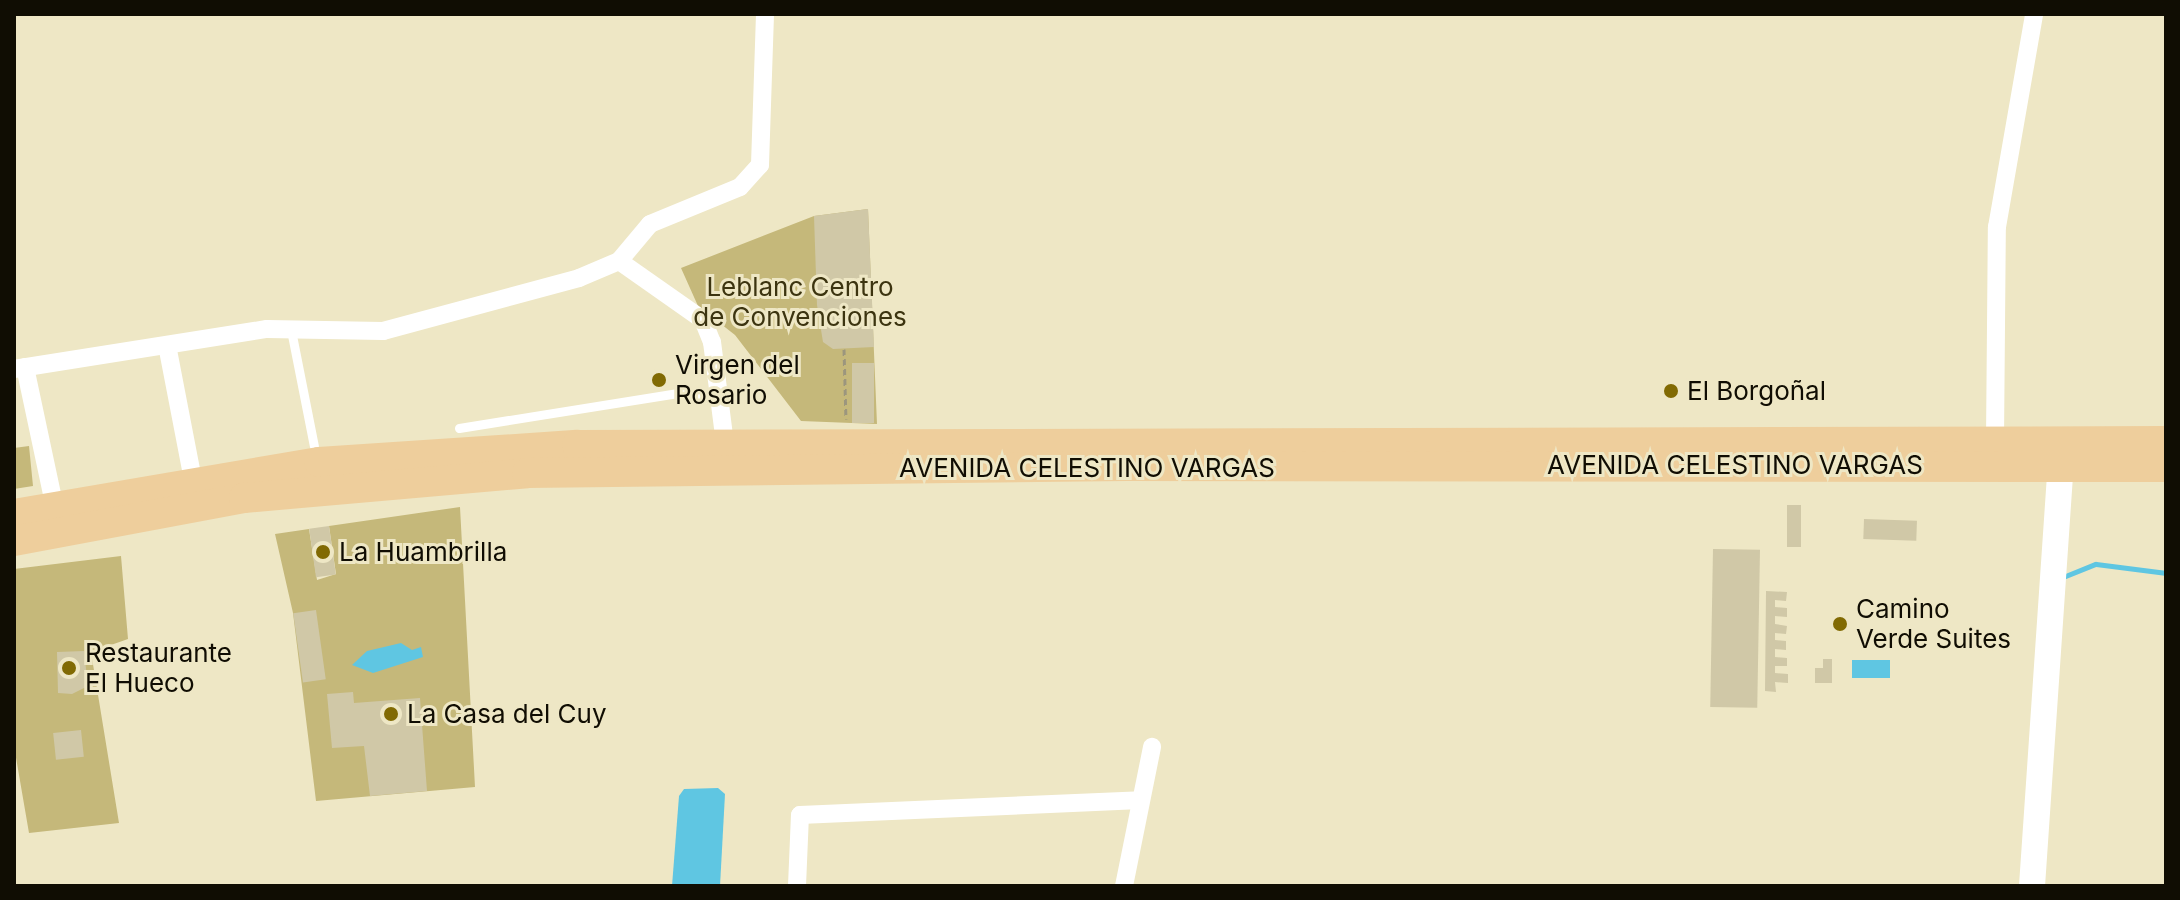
<!DOCTYPE html>
<meta charset="utf-8">
<style>
body{margin:0}
#map{position:relative;width:2180px;height:900px;overflow:hidden;background:#eee7c5;font-family:Inter,sans-serif}
div>[style]{position:absolute}
.green>*{inset:0;background:#c5b87a}
.water>*{inset:0;background:#5fc6e2;transform-origin:0 0}
.stream>*{height:5px;margin:-2.5px;padding:0 2.5px;transform-origin:2.5px;border-radius:2.5px;background:#5fc6e2}
.building>*{inset:0;background:#d0c8a7;transform-origin:0 0}
.path>*{height:3px;margin-top:-1.5px;transform-origin:0;background:repeating-linear-gradient(90deg,#9c967d 0 6px,transparent 0 10px)}
.service>*{height:9px;margin:-4.5px;padding:0 4.5px;transform-origin:4.5px;border-radius:4.5px;background:#fff}
.minor>*{height:18px;margin:-9px;padding:0 9px;transform-origin:9px;border-radius:9px;background:#fff}
.secondary>*{height:26px;margin:-13px;padding:0 13px;transform-origin:13px;border-radius:13px;background:#fff}
.trunk>*{height:30px;margin:-15px;padding:0 15px;transform-origin:15px;border-radius:15px;background:#eece9c}
.dots>*{width:22px;height:22px;translate:-50% -50%;box-sizing:border-box;border:4px solid #eee7c5;border-radius:50%}
span{translate:-50% -50%;white-space:nowrap;text-align:center;line-height:1.15;-webkit-text-stroke:6px #eee7c5;paint-order:stroke}
.park-label{font-size:26px;color:#3c3410}
.poi-label{font-size:26px;color:#100d03}
.left{translate:0 -50%;text-align:left}
.street-label{font-size:26px;color:#100d03}
.frame{position:absolute;inset:0;border:16px solid #100d03;pointer-events:none}
</style>
<div id="map">
<div class="green">
<i style="clip-path:polygon(868px 209px,877px 424px,801px 421px,735px 335px,698px 306px,681px 268px,814px 216px)"></i>
<i style="clip-path:polygon(29px 446px,33px 486px,14px 489px,14px 448px)"></i>
<i style="clip-path:polygon(460px 507px,475px 787px,316px 801px,293px 613px,275px 534px,309px 529px,317px 580px,336px 574px,329px 526px)"></i>
<i style="clip-path:polygon(121px 556px,128px 639px,91px 652px,119px 823px,29px 833px,14px 746px,14px 569px)"></i>
</div>
<div class="water">
<i style="clip-path:polygon(401px 643px,412px 650px,421px 647px,423px 657px,373px 673px,352px 665px,367px 651px)"></i>
<i style="left:1890px;top:660px;width:18px;height:38px;rotate:90deg"></i>
<i style="clip-path:polygon(718px 788px,725px 794px,720px 886px,672px 886px,679px 796px,684px 789px)"></i>
</div>
<div class="stream">
<i style="left:2063px;top:577px;width:35px;rotate:-22deg"></i>
<i style="left:2096px;top:564px;width:71px;rotate:7.3deg"></i>
</div>
<div class="building">
<i style="clip-path:polygon(868px 209px,874px 347px,833px 349px,823px 342px,817px 305px,814px 216px)"></i>
<i style="left:852px;top:363px;width:22px;height:60px"></i>
<i style="left:1787px;top:505px;width:14px;height:42px"></i>
<i style="left:1864px;top:519px;width:53px;height:20px;rotate:2deg"></i>
<i style="left:329px;top:526px;width:49px;height:20px;rotate:82deg"></i>
<i style="left:1713px;top:549px;width:47px;height:158px;rotate:1deg"></i>
<i style="clip-path:polygon(1766px 591px,1787px 592px,1786px 601px,1775px 600px,1775px 607px,1787px 608px,1787px 617px,1775px 616px,1775px 624px,1787px 626px,1786px 634px,1775px 633px,1775px 640px,1786px 641px,1786px 650px,1775px 649px,1775px 657px,1787px 658px,1787px 666px,1775px 666px,1775px 673px,1788px 674px,1788px 683px,1775px 682px,1776px 692px,1765px 691px)"></i>
<i style="left:316px;top:610px;width:70px;height:23px;rotate:82deg"></i>
<i style="clip-path:polygon(84px 651px,88px 686px,72px 694px,58px 693px,57px 652px)"></i>
<i style="clip-path:polygon(1823px 659px,1832px 659px,1832px 683px,1815px 683px,1815px 668px,1823px 668px)"></i>
<i style="clip-path:polygon(353px 692px,354px 703px,420px 698px,427px 791px,370px 796px,364px 746px,332px 748px,327px 694px)"></i>
<i style="left:81px;top:730px;width:27px;height:28px;rotate:84deg"></i>
</div>
<div class="path">
<i style="left:844px;top:349px;width:70px;rotate:88.4deg"></i>
</div>
<div class="service">
<i style="left:291px;top:330px;width:118px;rotate:78.8deg"></i>
<i style="left:459px;top:428px;width:228px;rotate:-9.1deg"></i>
<i style="left:684px;top:392px;width:35px;rotate:16deg"></i>
</div>
<div class="minor">
<i style="left:619px;top:261px;width:48px;rotate:-50deg"></i>
<i style="left:650px;top:224px;width:97px;rotate:-22.3deg"></i>
<i style="left:740px;top:187px;width:30px;rotate:-48deg"></i>
<i style="left:760px;top:165px;width:151px;rotate:-88.1deg"></i>
<i style="left:619px;top:261px;width:103px;rotate:35.1deg"></i>
<i style="left:703px;top:320px;width:24px;rotate:68deg"></i>
<i style="left:712px;top:342px;width:102px;rotate:82.7deg"></i>
<i style="left:167px;top:345px;width:149px;rotate:79.1deg"></i>
<i style="left:25px;top:367px;width:149px;rotate:78deg"></i>
<i style="left:14px;top:369px;width:256px;rotate:-9deg"></i>
<i style="left:267px;top:329px;width:116px;rotate:1deg"></i>
<i style="left:383px;top:331px;width:203px;rotate:-15.1deg"></i>
<i style="left:579px;top:278px;width:43px;rotate:-23deg"></i>
<i style="left:1995px;top:440px;width:213px;rotate:-89.5deg"></i>
<i style="left:1997px;top:227px;width:216px;rotate:-80.1deg"></i>
<i style="left:797px;top:886px;width:71px;rotate:-87.6deg"></i>
<i style="left:800px;top:815px;width:341px;rotate:-2.5deg"></i>
<i style="left:1124px;top:886px;width:142px;rotate:-78.6deg"></i>
</div>
<div class="secondary">
<i style="left:2032px;top:886px;width:440px;rotate:-86.1deg"></i>
</div>
<div class="trunk">
<i style="left:14px;top:514px;width:309px;rotate:-9.7deg"></i>
<i style="left:319px;top:462px;width:259px;rotate:-3.8deg"></i>
<i style="left:577px;top:445px;width:1589px;rotate:-0.14deg"></i>
<i style="left:14px;top:541px;width:234px;rotate:-10.6deg"></i>
<i style="left:244px;top:498px;width:284px;rotate:-5deg"></i>
<i style="left:527px;top:473px;width:600px;rotate:-0.67deg"></i>
<i style="left:1127px;top:466px;width:1039px;rotate:0.06deg"></i>
</div>
<div class="dots">
<i style="left:659px;top:380px;background:#816a03"></i>
<i style="left:1671px;top:391px;background:#816a03"></i>
<i style="left:323px;top:552px;background:#816a03"></i>
<i style="left:1840px;top:624px;background:#816a03"></i>
<i style="left:69px;top:668px;background:#816a03"></i>
<i style="left:391px;top:714px;background:#816a03"></i>
</div>
<div class="park-label">
<span style="left:800px;top:302px">Leblanc Centro<br>de Convenciones</span>
</div>
<div class="poi-label">
<span class="left" style="left:675px;top:380px">Virgen del<br>Rosario</span>
<span class="left" style="left:1687px;top:391px">El Borgoñal</span>
<span class="left" style="left:339px;top:552px">La Huambrilla</span>
<span class="left" style="left:1856px;top:624px">Camino<br>Verde Suites</span>
<span class="left" style="left:85px;top:668px">Restaurante<br>El Hueco</span>
<span class="left" style="left:407px;top:714px">La Casa del Cuy</span>
</div>
<div class="street-label">
<span style="left:1735px;top:465px">AVENIDA CELESTINO VARGAS</span>
<span style="left:1087px;top:468px">AVENIDA CELESTINO VARGAS</span>
</div>
<div class="frame"></div>
</div>
